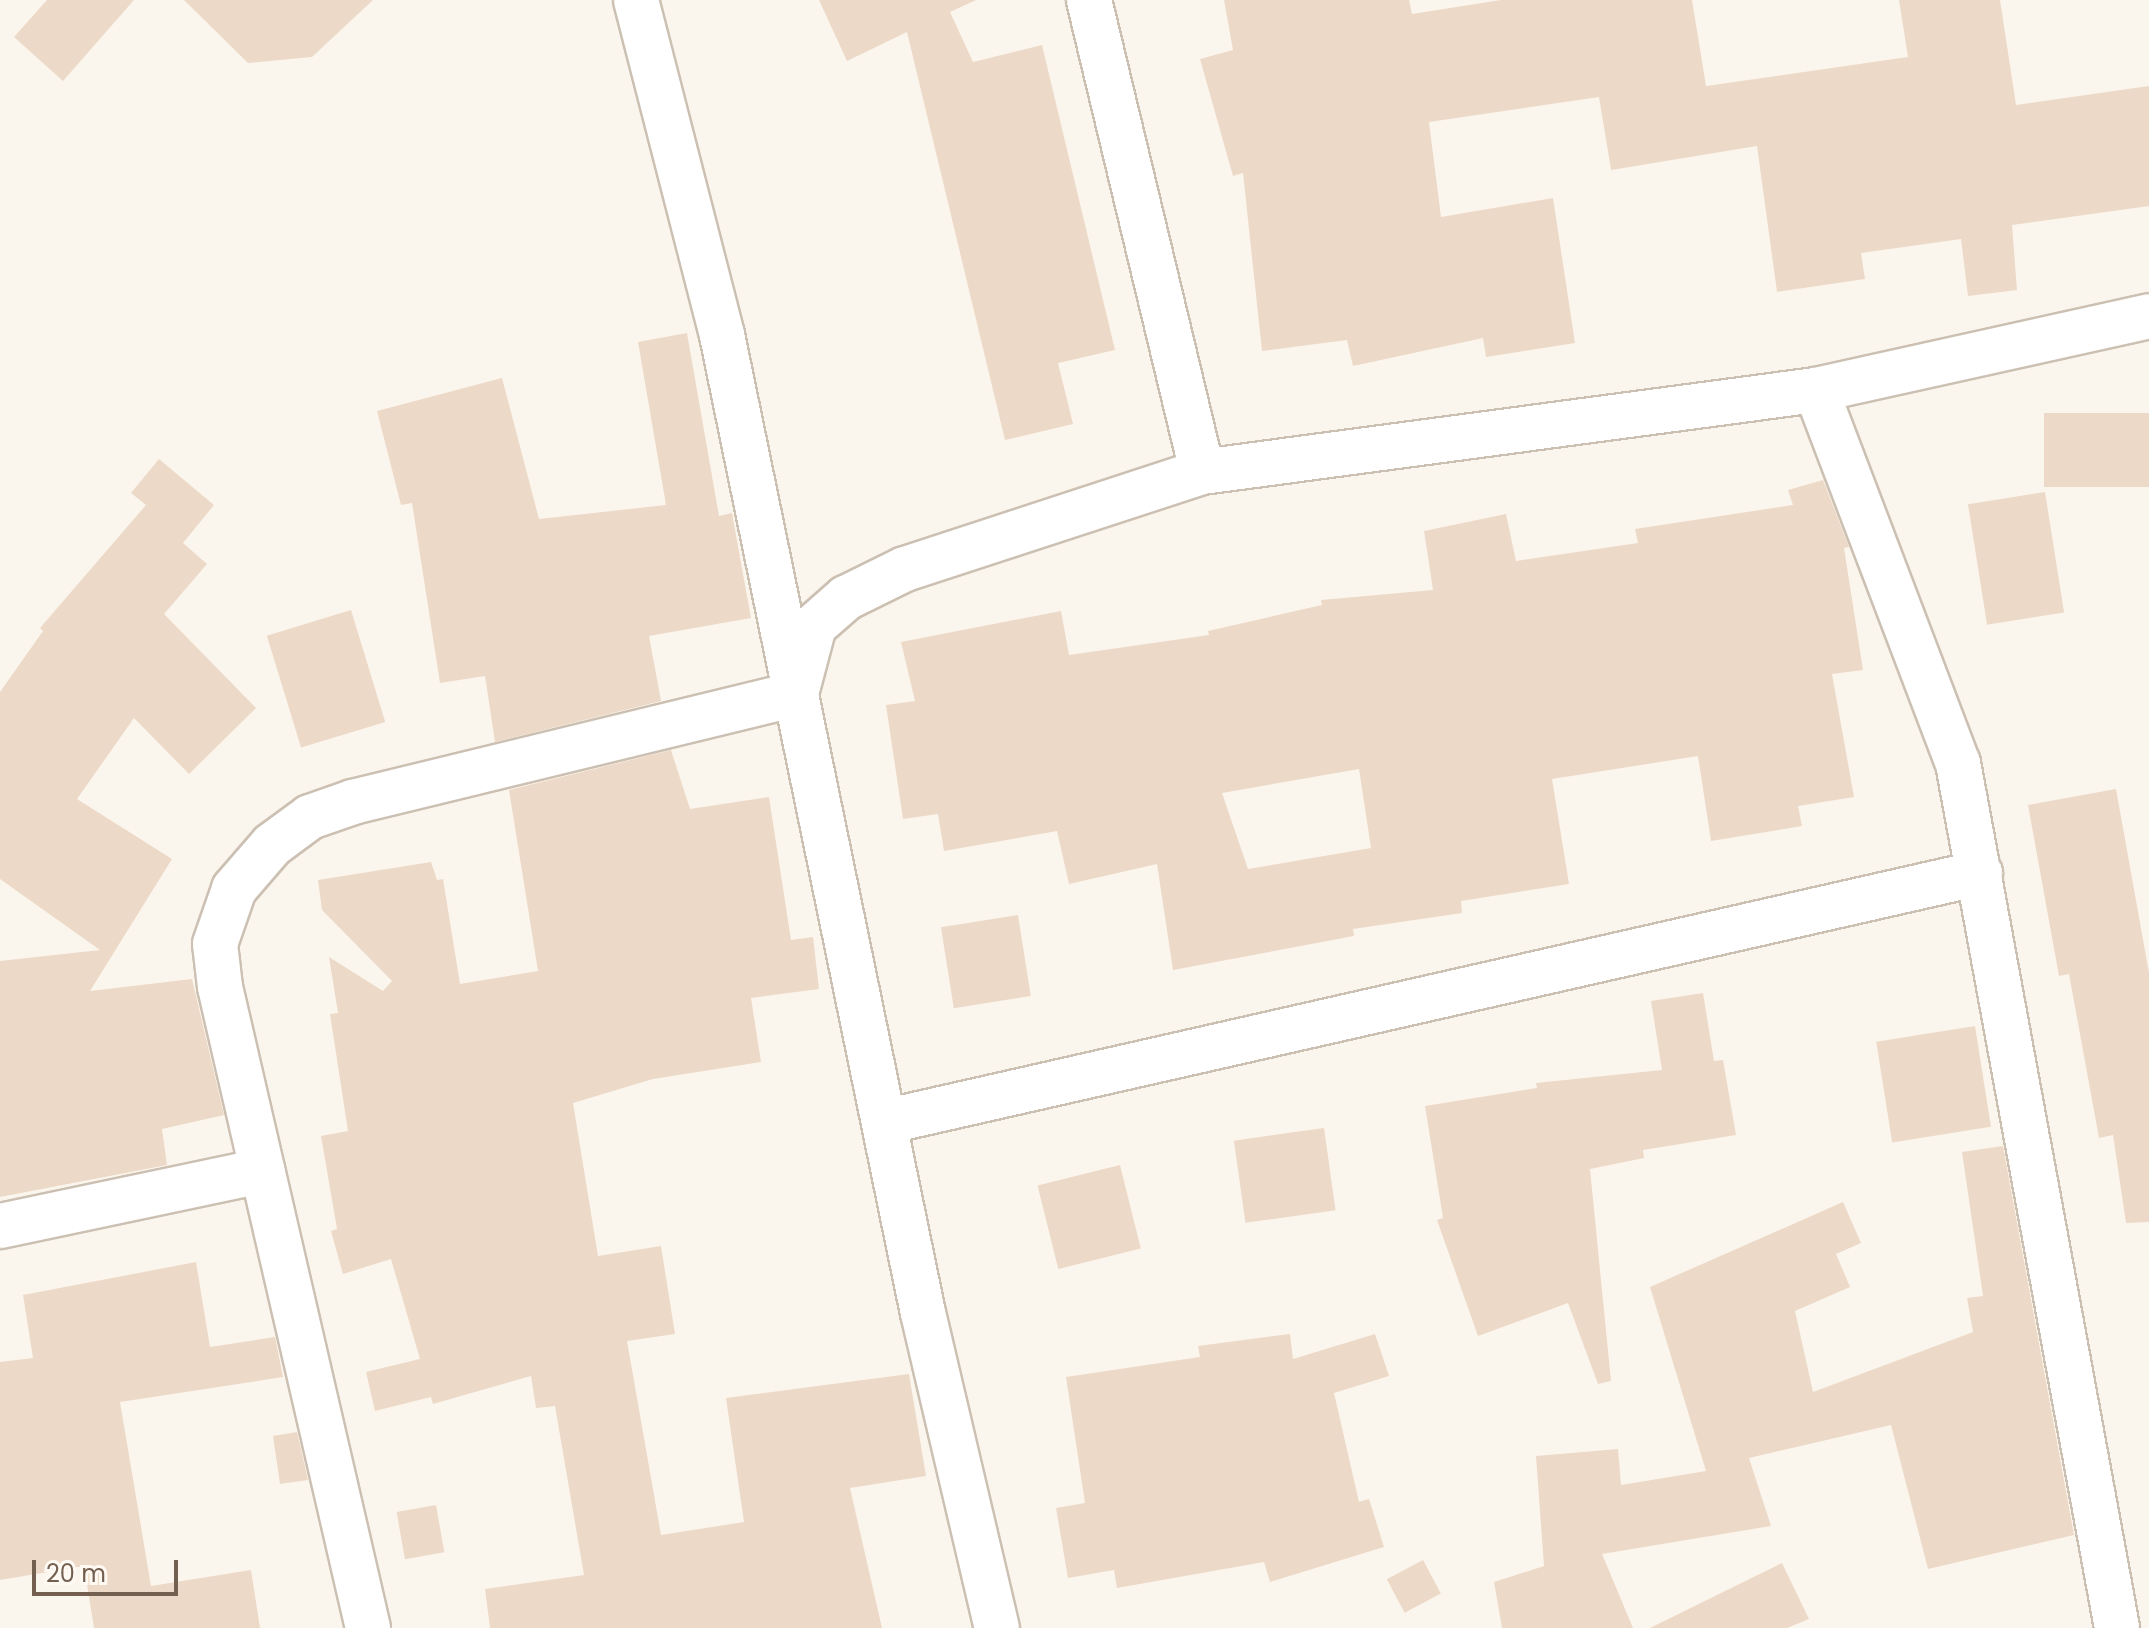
<!DOCTYPE html>
<style>
body{margin:0}
#map{position:relative;width:2149px;height:1628px;overflow:hidden;background:#fbf6ed;font-family:Poppins,sans-serif}
div>[style]{position:absolute}
.building>*{inset:0;background:#edd9c7;transform-origin:0 0}
.roads{filter:drop-shadow(2px 0 #ccc0b3) drop-shadow(-2px 0 #ccc0b3) drop-shadow(0 2px #ccc0b3) drop-shadow(0 -2px #ccc0b3)}
.minor>*{height:44px;margin:-22px;padding:0 22px;transform-origin:22px;border-radius:22px;background:#fff}
span{translate:-50% -50%;white-space:nowrap;text-align:center;line-height:1.15;-webkit-text-stroke:6px #fefaf3;paint-order:stroke}
.scale{position:absolute;left:32px;top:1560px;width:146px;height:36px;box-sizing:border-box;border:4px solid #746051;border-top:0;padding-left:10px;font-size:24px;line-height:28px;white-space:nowrap;color:#746051;-webkit-text-stroke:6px #fefaf3;paint-order:stroke}
</style>
<div id="map">
<div class="building">
<i style="clip-path:polygon(47px 0,134px 0,63px 81px,14px 37px)"></i>
<i style="clip-path:polygon(184px 0,373px 0,312px 57px,248px 63px)"></i>
<i style="clip-path:polygon(819px 0,976px 0,950px 12px,973px 62px,1042px 45px,1115px 350px,1058px 363px,1073px 424px,1005px 440px,907px 32px,847px 61px)"></i>
<i style="clip-path:polygon(1224px 0,1409px 0,1412px 14px,1501px 0,1692px 0,1706px 86px,1908px 57px,1899px 0,2000px 0,2016px 105px,2149px 86px,2149px 206px,2012px 225px,2017px 290px,1968px 296px,1961px 239px,1861px 253px,1865px 279px,1777px 292px,1757px 146px,1611px 170px,1599px 97px,1429px 122px,1441px 217px,1553px 198px,1575px 343px,1486px 357px,1483px 338px,1353px 366px,1347px 340px,1262px 351px,1243px 173px,1233px 176px,1200px 59px,1233px 50px)"></i>
<i style="clip-path:polygon(687px 333px,719px 516px,732px 513px,751px 618px,649px 636px,661px 701px,495px 742px,485px 676px,440px 683px,412px 503px,401px 505px,377px 411px,502px 378px,539px 519px,666px 505px,638px 342px)"></i>
<i style="left:2149px;top:413px;width:74px;height:105px;rotate:90deg"></i>
<i style="clip-path:polygon(159px 459px,214px 505px,183px 543px,207px 564px,164px 614px,256px 708px,189px 774px,134px 718px,77px 799px,172px 859px,90px 991px,192px 979px,224px 1115px,162px 1129px,167px 1165px,0 1197px,0 961px,100px 950px,0 879px,0 692px,43px 631px,40px 628px,146px 505px,131px 493px)"></i>
<i style="clip-path:polygon(evenodd,1823px 480px,1849px 547px,1844px 548px,1863px 670px,1832px 674px,1854px 797px,1798px 806px,1802px 826px,1711px 841px,1698px 756px,1552px 779px,1569px 884px,1461px 901px,1462px 913px,1353px 929px,1354px 936px,1173px 970px,1157px 864px,1069px 884px,1057px 831px,944px 851px,938px 814px,903px 819px,886px 705px,915px 701px,901px 642px,1061px 611px,1069px 655px,1209px 635px,1208px 631px,1322px 605px,1321px 600px,1433px 590px,1424px 531px,1506px 514px,1516px 561px,1638px 543px,1635px 529px,1793px 505px,1788px 490px,1823px 480px,1359px 769px,1371px 848px,1248px 869px,1222px 793px,1359px 769px)"></i>
<i style="left:2045px;top:492px;width:122px;height:78px;rotate:81deg"></i>
<i style="left:351px;top:610px;width:117px;height:88px;rotate:73deg"></i>
<i style="clip-path:polygon(671px 750px,690px 809px,769px 797px,791px 940px,813px 937px,819px 989px,751px 998px,761px 1062px,653px 1079px,573px 1103px,598px 1256px,661px 1246px,675px 1334px,627px 1341px,661px 1535px,744px 1522px,726px 1398px,909px 1374px,926px 1476px,850px 1488px,882px 1628px,490px 1628px,485px 1589px,584px 1575px,555px 1406px,536px 1408px,531px 1376px,433px 1404px,431px 1397px,375px 1411px,366px 1372px,420px 1359px,391px 1259px,343px 1274px,331px 1231px,337px 1229px,321px 1136px,348px 1131px,330px 1014px,338px 1013px,329px 957px,383px 991px,392px 981px,322px 910px,318px 880px,431px 862px,437px 880px,443px 879px,460px 984px,538px 971px,509px 790px)"></i>
<i style="clip-path:polygon(2116px 789px,2149px 973px,2149px 1222px,2126px 1223px,2113px 1135px,2099px 1138px,2069px 974px,2059px 976px,2028px 805px)"></i>
<i style="left:1018px;top:915px;width:82px;height:78px;rotate:81deg"></i>
<i style="clip-path:polygon(1703px 993px,1714px 1061px,1723px 1060px,1736px 1135px,1643px 1150px,1644px 1158px,1590px 1169px,1611px 1381px,1598px 1384px,1568px 1303px,1478px 1336px,1437px 1220px,1443px 1218px,1425px 1106px,1537px 1088px,1536px 1083px,1662px 1070px,1651px 1001px)"></i>
<i style="left:1975px;top:1026px;width:102px;height:100px;rotate:81deg"></i>
<i style="left:1324px;top:1128px;width:83px;height:91px;rotate:82deg"></i>
<i style="clip-path:polygon(2003px 1146px,2074px 1535px,1928px 1569px,1891px 1425px,1749px 1458px,1771px 1526px,1602px 1554px,1633px 1628px,1502px 1628px,1494px 1582px,1544px 1566px,1536px 1456px,1618px 1449px,1621px 1485px,1706px 1471px,1650px 1287px,1843px 1202px,1861px 1243px,1836px 1254px,1850px 1287px,1795px 1311px,1813px 1392px,1973px 1332px,1967px 1298px,1983px 1296px,1962px 1152px)"></i>
<i style="left:1120px;top:1165px;width:86px;height:85px;rotate:76deg"></i>
<i style="clip-path:polygon(196px 1262px,210px 1347px,275px 1337px,283px 1377px,120px 1402px,151px 1586px,251px 1570px,260px 1628px,94px 1628px,84px 1566px,0 1580px,0 1362px,33px 1358px,23px 1295px)"></i>
<i style="clip-path:polygon(1290px 1334px,1293px 1359px,1375px 1334px,1389px 1376px,1334px 1393px,1359px 1502px,1369px 1499px,1384px 1547px,1270px 1582px,1264px 1562px,1117px 1588px,1114px 1570px,1068px 1578px,1056px 1508px,1085px 1503px,1066px 1377px,1200px 1357px,1198px 1346px)"></i>
<i style="clip-path:polygon(297px 1432px,308px 1480px,280px 1484px,273px 1436px)"></i>
<i style="left:436px;top:1505px;width:48px;height:40px;rotate:80deg"></i>
<i style="left:1423px;top:1560px;width:38px;height:41px;rotate:62deg"></i>
<i style="clip-path:polygon(1782px 1563px,1809px 1619px,1787px 1628px,1650px 1628px)"></i>
</div>
<div class="roads">
<div class="minor">
<i style="left:636px;top:0;width:346px;rotate:75.6deg"></i>
<i style="left:722px;top:335px;width:998px;rotate:78.39deg"></i>
<i style="left:923px;top:1313px;width:324px;rotate:76.8deg"></i>
<i style="left:1089px;top:0;width:485px;rotate:76.5deg"></i>
<i style="left:1816px;top:390px;width:399px;rotate:69.2deg"></i>
<i style="left:1958px;top:763px;width:879px;rotate:79.58deg"></i>
<i style="left:884px;top:1122px;width:1124px;rotate:-12.8deg"></i>
<i style="left:0;top:1226px;width:268px;rotate:-11.9deg"></i>
<i style="left:368px;top:1628px;width:658px;rotate:-103deg"></i>
<i style="left:220px;top:987px;width:43px;rotate:-96.6deg"></i>
<i style="left:215px;top:944px;width:58px;rotate:-70.9deg"></i>
<i style="left:234px;top:889px;width:58px;rotate:-49.2deg"></i>
<i style="left:272px;top:845px;width:47px;rotate:-36.4deg"></i>
<i style="left:310px;top:817px;width:46px;rotate:-19.2deg"></i>
<i style="left:353px;top:802px;width:456px;rotate:-13.7deg"></i>
<i style="left:796px;top:694px;width:70px;rotate:-75.2deg"></i>
<i style="left:814px;top:626px;width:43px;rotate:-41.2deg"></i>
<i style="left:846px;top:598px;width:66px;rotate:-26.2deg"></i>
<i style="left:905px;top:569px;width:312px;rotate:-18.1deg"></i>
<i style="left:1202px;top:472px;width:619px;rotate:-7.61deg"></i>
<i style="left:1816px;top:390px;width:341px;rotate:-12.5deg"></i>
</div>
</div>
<div class="scale">20 m</div>
</div>
